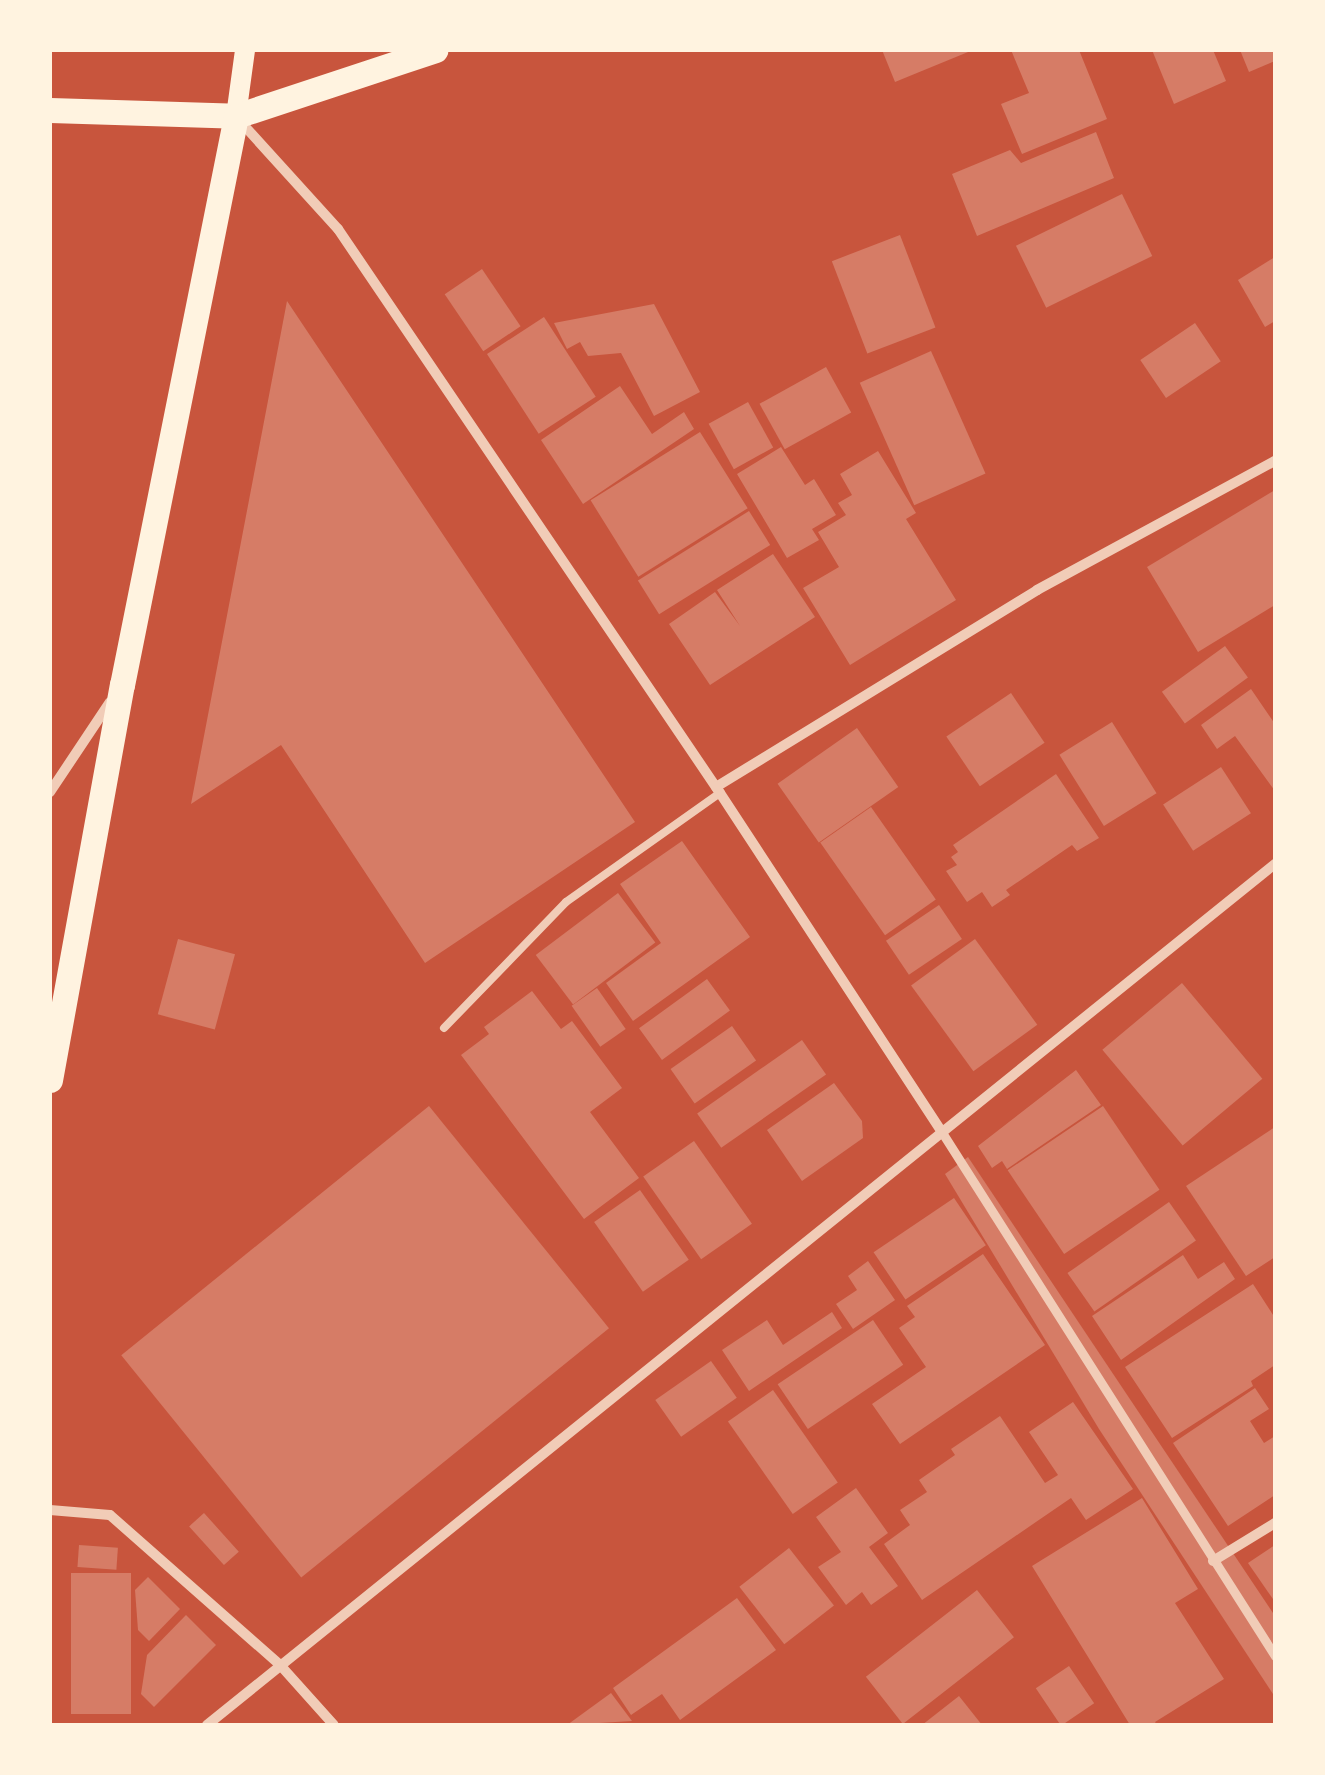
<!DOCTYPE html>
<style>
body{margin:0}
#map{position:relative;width:1325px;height:1775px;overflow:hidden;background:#c8553d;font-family:Jost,sans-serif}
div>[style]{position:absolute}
.building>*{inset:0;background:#d67c66;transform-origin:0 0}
.service>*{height:8px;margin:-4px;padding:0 4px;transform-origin:4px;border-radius:4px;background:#f1ccb7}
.pedestrian>*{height:9px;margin:-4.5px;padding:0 4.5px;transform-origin:4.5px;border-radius:4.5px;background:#f1ccb7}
.minor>*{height:10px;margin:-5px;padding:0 5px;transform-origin:5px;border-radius:5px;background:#f1ccb7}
.secondary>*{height:20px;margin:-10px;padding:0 10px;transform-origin:10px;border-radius:10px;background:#fff3e0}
.primary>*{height:25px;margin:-12.5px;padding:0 12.5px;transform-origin:12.5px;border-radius:12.5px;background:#fff3e0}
span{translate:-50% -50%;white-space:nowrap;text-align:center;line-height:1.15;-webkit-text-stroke:8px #fff3e0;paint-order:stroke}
.frame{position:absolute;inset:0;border:52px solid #fff3e0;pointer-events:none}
</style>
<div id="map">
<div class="building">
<i style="clip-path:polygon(882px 50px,973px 50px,895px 82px)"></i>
<i style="clip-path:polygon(1011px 50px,1079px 50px,1107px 119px,1022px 154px,1001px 104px,1029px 93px)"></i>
<i style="clip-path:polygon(1152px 50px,1213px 50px,1226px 81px,1174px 104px)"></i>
<i style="clip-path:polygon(1240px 50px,1275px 50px,1275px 61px,1249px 72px)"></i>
<i style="clip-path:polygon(1096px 132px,1114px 178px,977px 236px,952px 174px,1010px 150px,1021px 163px)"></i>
<i style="left:1122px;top:194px;width:69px;height:118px;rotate:64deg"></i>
<i style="left:900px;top:235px;width:99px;height:73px;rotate:69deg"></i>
<i style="clip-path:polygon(1275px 257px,1275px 321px,1265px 327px,1238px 280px)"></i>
<i style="left:482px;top:269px;width:69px;height:45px;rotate:56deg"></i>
<i style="clip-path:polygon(287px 301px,635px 822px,425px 963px,281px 745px,191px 804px)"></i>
<i style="clip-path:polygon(654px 304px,700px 392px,654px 416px,621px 353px,588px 356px,580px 342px,567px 349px,554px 323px)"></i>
<i style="left:544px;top:317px;width:95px;height:68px;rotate:57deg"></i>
<i style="left:1195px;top:323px;width:46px;height:66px;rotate:56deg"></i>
<i style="left:931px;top:351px;width:134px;height:78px;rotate:66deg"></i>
<i style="left:826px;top:367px;width:52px;height:76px;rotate:61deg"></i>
<i style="clip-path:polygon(620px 386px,652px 434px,684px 412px,694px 429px,583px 504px,541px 440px)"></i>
<i style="left:748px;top:402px;width:52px;height:45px;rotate:61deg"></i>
<i style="left:700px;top:432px;width:90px;height:129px;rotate:58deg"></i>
<i style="clip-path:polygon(781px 447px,805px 485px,814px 479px,836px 515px,812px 529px,819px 540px,787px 558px,737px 474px)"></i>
<i style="clip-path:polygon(878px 451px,916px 513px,906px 519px,956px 600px,850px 665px,803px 588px,839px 567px,818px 532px,846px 515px,838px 503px,852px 495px,840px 474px)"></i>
<i style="clip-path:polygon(1275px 490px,1275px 605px,1198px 652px,1147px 567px)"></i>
<i style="left:749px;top:511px;width:40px;height:131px;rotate:58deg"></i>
<i style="clip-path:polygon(773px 554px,815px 617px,710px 685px,669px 624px,715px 592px,740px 626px,717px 590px)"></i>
<i style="left:1225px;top:646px;width:39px;height:78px;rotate:54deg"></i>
<i style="clip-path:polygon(1251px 689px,1275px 724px,1275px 791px,1235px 736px,1217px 749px,1201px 725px)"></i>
<i style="left:1011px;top:693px;width:60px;height:78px;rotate:56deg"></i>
<i style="left:1112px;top:722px;width:84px;height:62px;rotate:58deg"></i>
<i style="left:857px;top:728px;width:72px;height:97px;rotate:55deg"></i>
<i style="left:1221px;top:767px;width:55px;height:69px;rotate:57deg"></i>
<i style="clip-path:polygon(1056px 774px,1099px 838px,1077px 851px,1072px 845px,1006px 890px,1010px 895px,992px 907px,982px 892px,967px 902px,946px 871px,957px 865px,951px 857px,958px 852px,953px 845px)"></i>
<i style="left:871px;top:807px;width:113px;height:62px;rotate:55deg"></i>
<i style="clip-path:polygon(682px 841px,750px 937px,633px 1021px,606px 983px,661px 943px,620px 884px)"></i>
<i style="left:618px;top:893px;width:62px;height:103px;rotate:53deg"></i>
<i style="left:939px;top:905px;width:41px;height:64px;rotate:56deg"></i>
<i style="left:178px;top:939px;width:59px;height:78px;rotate:15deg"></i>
<i style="left:975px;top:939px;width:106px;height:79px;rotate:54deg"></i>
<i style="left:707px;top:979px;width:39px;height:84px;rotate:54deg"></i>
<i style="left:1182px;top:983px;width:125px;height:104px;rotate:50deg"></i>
<i style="left:597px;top:988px;width:50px;height:31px;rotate:55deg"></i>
<i style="clip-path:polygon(532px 991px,561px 1029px,572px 1021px,622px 1088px,590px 1112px,639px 1178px,584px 1219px,461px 1055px,489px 1034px,484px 1027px)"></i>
<i style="left:732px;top:1026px;width:42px;height:75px;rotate:55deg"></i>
<i style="left:802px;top:1040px;width:42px;height:128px;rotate:55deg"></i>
<i style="clip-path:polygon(1076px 1070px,1101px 1105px,1007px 1169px,1002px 1161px,992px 1168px,978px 1146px)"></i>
<i style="clip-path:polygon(834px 1083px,862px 1121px,863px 1138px,802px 1181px,767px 1130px)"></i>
<i style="left:429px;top:1106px;width:286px;height:396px;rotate:51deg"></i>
<i style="left:1103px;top:1106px;width:101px;height:115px;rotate:56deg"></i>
<i style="clip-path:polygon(1275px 1127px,1275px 1257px,1246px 1276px,1186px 1186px)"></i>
<i style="left:694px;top:1141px;width:101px;height:62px;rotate:55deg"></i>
<i style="clip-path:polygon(968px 1157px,1275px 1616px,1275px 1697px,1099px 1429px,945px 1174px)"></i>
<i style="left:640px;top:1190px;width:85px;height:56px;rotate:55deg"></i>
<i style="left:954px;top:1198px;width:57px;height:97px;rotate:56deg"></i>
<i style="left:1169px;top:1202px;width:47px;height:124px;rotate:55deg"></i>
<i style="clip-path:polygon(983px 1254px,1045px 1345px,900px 1444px,872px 1404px,926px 1367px,899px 1328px,915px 1317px,907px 1306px)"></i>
<i style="clip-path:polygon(1183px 1255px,1198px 1279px,1224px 1262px,1235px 1279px,1121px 1360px,1092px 1316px)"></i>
<i style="clip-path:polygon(868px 1261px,895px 1300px,853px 1329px,836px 1304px,857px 1290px,848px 1276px)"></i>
<i style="clip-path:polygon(1253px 1284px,1275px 1318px,1275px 1365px,1251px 1381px,1253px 1386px,1172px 1438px,1125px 1367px)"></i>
<i style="clip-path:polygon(832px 1312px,842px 1328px,749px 1391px,722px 1350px,767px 1320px,783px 1345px)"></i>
<i style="left:873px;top:1320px;width:54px;height:115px;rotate:56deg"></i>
<i style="left:711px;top:1361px;width:45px;height:68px;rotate:55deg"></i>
<i style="clip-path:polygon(1255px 1388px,1269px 1409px,1250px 1421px,1264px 1443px,1275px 1436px,1275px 1495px,1228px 1526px,1173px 1443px)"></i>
<i style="left:773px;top:1390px;width:113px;height:55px;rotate:55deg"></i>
<i style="clip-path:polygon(1073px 1402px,1133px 1489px,1086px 1520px,1071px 1498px,922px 1600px,884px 1544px,910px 1525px,900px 1510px,927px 1492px,919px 1480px,955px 1455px,951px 1449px,1000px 1416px,1045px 1483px,1058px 1475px,1029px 1432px)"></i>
<i style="clip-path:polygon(856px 1488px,888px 1533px,869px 1547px,898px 1586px,871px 1605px,862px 1592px,846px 1605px,818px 1567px,841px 1552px,816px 1517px)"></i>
<i style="clip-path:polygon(1142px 1498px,1198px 1589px,1175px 1603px,1224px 1679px,1155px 1722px,1157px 1725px,1130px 1725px,1032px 1566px)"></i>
<i style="left:204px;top:1513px;width:52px;height:20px;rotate:48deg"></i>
<i style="left:79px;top:1545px;width:39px;height:22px;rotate:4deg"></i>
<i style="clip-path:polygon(1275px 1545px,1275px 1602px,1248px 1563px)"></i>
<i style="left:789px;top:1548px;width:73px;height:63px;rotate:52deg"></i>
<i style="left:131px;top:1573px;width:141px;height:60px;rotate:90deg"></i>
<i style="clip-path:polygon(148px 1577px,180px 1609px,149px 1641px,138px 1630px,135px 1590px)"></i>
<i style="left:977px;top:1590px;width:60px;height:141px;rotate:52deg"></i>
<i style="clip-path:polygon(737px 1598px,776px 1650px,680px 1720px,662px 1694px,631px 1715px,613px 1688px)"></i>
<i style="clip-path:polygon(186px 1615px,216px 1645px,154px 1707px,141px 1694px,147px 1655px)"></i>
<i style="left:1069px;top:1666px;width:45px;height:40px;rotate:56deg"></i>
<i style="clip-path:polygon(611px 1693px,632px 1721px,567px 1725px)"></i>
<i style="clip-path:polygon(959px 1696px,982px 1725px,922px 1725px)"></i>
</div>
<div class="service">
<i style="left:444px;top:1028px;width:175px;rotate:-45.9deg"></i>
<i style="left:566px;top:902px;width:189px;rotate:-35.3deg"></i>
</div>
<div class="pedestrian">
<i style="left:943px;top:1134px;width:619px;rotate:57.54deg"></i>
</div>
<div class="minor">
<i style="left:240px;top:121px;width:146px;rotate:47.8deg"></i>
<i style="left:338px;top:229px;width:681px;rotate:55.89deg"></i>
<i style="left:720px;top:793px;width:407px;rotate:56.8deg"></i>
<i style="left:716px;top:787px;width:377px;rotate:-31.5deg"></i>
<i style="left:1037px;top:590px;width:271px;rotate:-28.5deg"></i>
<i style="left:50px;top:792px;width:108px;rotate:-56.3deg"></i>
<i style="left:50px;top:1510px;width:60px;rotate:4.8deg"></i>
<i style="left:110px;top:1515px;width:228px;rotate:41.4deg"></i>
<i style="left:281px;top:1666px;width:79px;rotate:48.1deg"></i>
<i style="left:1213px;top:1561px;width:73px;rotate:-31.5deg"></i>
<i style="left:207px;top:1725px;width:1372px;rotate:-38.88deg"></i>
</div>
<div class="secondary">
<i style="left:236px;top:116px;width:67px;rotate:-82.2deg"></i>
</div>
<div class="primary">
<i style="left:50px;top:110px;width:186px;rotate:1.8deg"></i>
<i style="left:236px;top:116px;width:210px;rotate:-18.3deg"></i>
<i style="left:50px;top:1080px;width:402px;rotate:-79.7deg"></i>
<i style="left:122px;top:685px;width:580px;rotate:-78.67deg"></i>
</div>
<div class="frame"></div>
</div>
